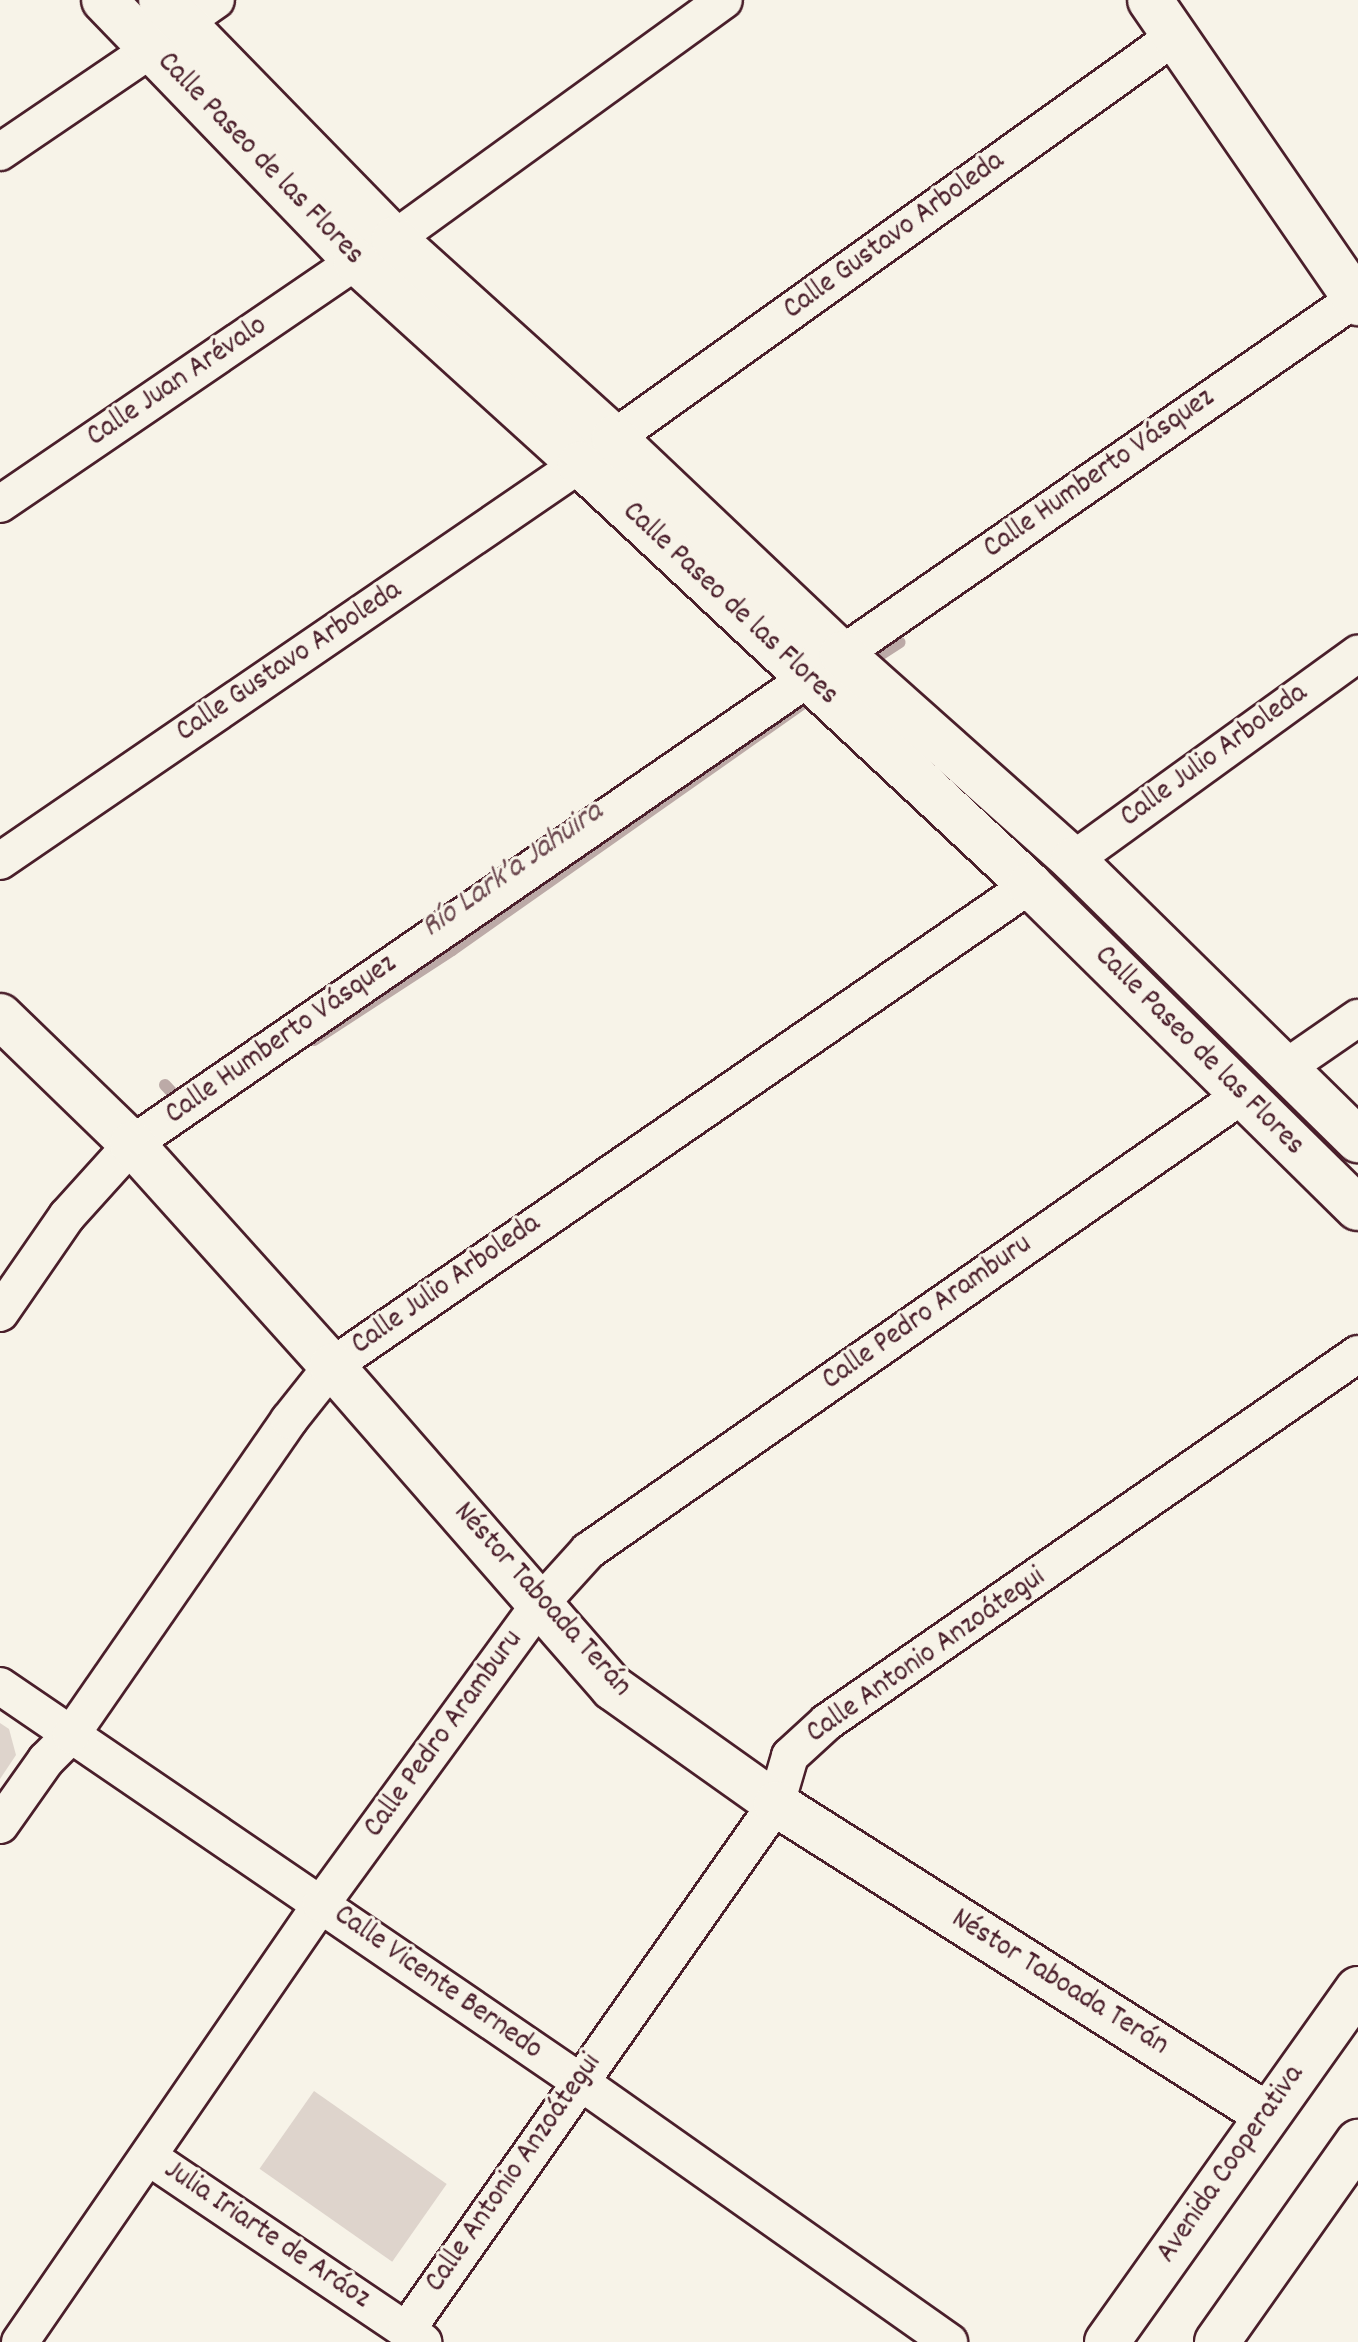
<!DOCTYPE html>
<meta charset="utf-8">
<style>
body{margin:0}
#map{position:relative;width:1358px;height:2342px;overflow:hidden;background:#f7f3e8;font-family:Dekko,sans-serif}
div>[style]{position:absolute}
.green>*{inset:0;background:#ded4cc;transform-origin:0 0}
.stream>*{height:12px;margin:-6px;padding:0 6px;transform-origin:6px;border-radius:6px;background:#bcaaa7}
.roads{filter:drop-shadow(2px 0 #4a1f2b) drop-shadow(-2px 0 #4a1f2b) drop-shadow(0 2px #4a1f2b) drop-shadow(0 -2px #4a1f2b)}
.street>*{height:36px;margin:-18px;padding:0 18px;transform-origin:18px;border-radius:18px;background:#f7f3e8}
.secondary>*{height:44px;margin:-22px;padding:0 22px;transform-origin:22px;border-radius:22px;background:#f7f3e8}
span{translate:-50% -50%;white-space:nowrap;text-align:center;line-height:1.15;-webkit-text-stroke:6px #f7f3e8;paint-order:stroke}
.street-label{font-size:30px;color:#4a1f2b}
.water-label{font-size:32px;color:#6c4950;font-style:italic}
</style>
<div id="map">
<div class="green">
<i style="clip-path:polygon(0 1723px,9px 1729px,16px 1755px,0 1779px)"></i>
<i style="left:314px;top:2091px;width:162px;height:95px;rotate:35deg"></i>
</div>
<div class="stream">
<i style="left:866px;top:664px;width:40px;rotate:-32.9deg"></i>
<i style="left:314px;top:1040px;width:165px;rotate:-33.1deg"></i>
<i style="left:452px;top:950px;width:429px;rotate:-35.1deg"></i>
<i style="left:165px;top:1085px;width:26px;rotate:47deg"></i>
</div>
<div class="roads">
<div class="street">
<i style="left:183px;top:23px;width:40px;rotate:-34.9deg"></i>
<i style="left:0;top:152px;width:181px;rotate:-34.2deg"></i>
<i style="left:394px;top:239px;width:407px;rotate:-35.9deg"></i>
<i style="left:614px;top:438px;width:690px;rotate:-35.62deg"></i>
<i style="left:0;top:504px;width:431px;rotate:-34.3deg"></i>
<i style="left:842px;top:654px;width:627px;rotate:-34.68deg"></i>
<i style="left:1073px;top:860px;width:352px;rotate:-35.9deg"></i>
<i style="left:0;top:861px;width:703px;rotate:-34.39deg"></i>
<i style="left:1284px;top:1069px;width:90px;rotate:-34.6deg"></i>
<i style="left:0;top:1313px;width:118px;rotate:-55.4deg"></i>
<i style="left:67px;top:1216px;width:97px;rotate:-47.9deg"></i>
<i style="left:132px;top:1144px;width:820px;rotate:-34.56deg"></i>
<i style="left:0;top:1686px;width:701px;rotate:34.3deg"></i>
<i style="left:579px;top:2081px;width:453px;rotate:35.2deg"></i>
<i style="left:0;top:1825px;width:80px;rotate:-54.7deg"></i>
<i style="left:46px;top:1760px;width:35px;rotate:-45deg"></i>
<i style="left:71px;top:1735px;width:383px;rotate:-55.3deg"></i>
<i style="left:289px;top:1420px;width:69px;rotate:-51.5deg"></i>
<i style="left:332px;top:1366px;width:848px;rotate:-34.57deg"></i>
<i style="left:149px;top:2157px;width:331px;rotate:34deg"></i>
<i style="left:406px;top:2331px;width:644px;rotate:-54.93deg"></i>
<i style="left:776px;top:1804px;width:50px;rotate:-73.7deg"></i>
<i style="left:790px;top:1756px;width:50px;rotate:-42.6deg"></i>
<i style="left:827px;top:1722px;width:646px;rotate:-34.72deg"></i>
<i style="left:20px;top:2342px;width:531px;rotate:-55.5deg"></i>
<i style="left:321px;top:1904px;width:371px;rotate:-53.9deg"></i>
<i style="left:540px;top:1604px;width:72px;rotate:-47.8deg"></i>
<i style="left:588px;top:1551px;width:796px;rotate:-34.87deg"></i>
</div>
<div class="secondary">
<i style="left:104px;top:0;width:363px;rotate:46deg"></i>
<i style="left:356px;top:261px;width:302px;rotate:42.2deg"></i>
<i style="left:580px;top:464px;width:616px;rotate:43.09deg"></i>
<i style="left:1030px;top:885px;width:460px;rotate:44.6deg"></i>
<i style="left:161px;top:0;width:334px;rotate:45.7deg"></i>
<i style="left:394px;top:239px;width:297px;rotate:42.1deg"></i>
<i style="left:614px;top:438px;width:314px;rotate:43.5deg"></i>
<i style="left:842px;top:654px;width:310px;rotate:41.7deg"></i>
<i style="left:1073px;top:860px;width:400px;rotate:44.5deg"></i>
<i style="left:1150px;top:0;width:368px;rotate:55.5deg"></i>
<i style="left:0;top:1016px;width:184px;rotate:44.1deg"></i>
<i style="left:132px;top:1144px;width:299px;rotate:48deg"></i>
<i style="left:332px;top:1366px;width:427px;rotate:48.9deg"></i>
<i style="left:613px;top:1688px;width:200px;rotate:35.4deg"></i>
<i style="left:776px;top:1804px;width:581px;rotate:32.35deg"></i>
<i style="left:1107px;top:2342px;width:433px;rotate:-54.6deg"></i>
<i style="left:1217px;top:2342px;width:245px;rotate:-54.8deg"></i>
</div>
</div>
<div class="street-label">
<span style="left:259px;top:160px;rotate:46deg">Calle Paseo de las Flores</span>
<span style="left:895px;top:237px;rotate:-36deg">Calle Gustavo Arboleda</span>
<span style="left:178px;top:383px;rotate:-34deg">Calle Juan Arévalo</span>
<span style="left:1100px;top:475px;rotate:-35deg">Calle Humberto Vásquez</span>
<span style="left:729px;top:605px;rotate:43deg">Calle Paseo de las Flores</span>
<span style="left:290px;top:663px;rotate:-34deg">Calle Gustavo Arboleda</span>
<span style="left:1215px;top:757px;rotate:-36deg">Calle Julio Arboleda</span>
<span style="left:282px;top:1041px;rotate:-35deg">Calle Humberto Vásquez</span>
<span style="left:1198px;top:1052px;rotate:45deg">Calle Paseo de las Flores</span>
<span style="left:447px;top:1286px;rotate:-35deg">Calle Julio Arboleda</span>
<span style="left:928px;top:1314px;rotate:-35deg">Calle Pedro Aramburu</span>
<span style="left:541px;top:1601px;rotate:48deg">Néstor Taboada Terán</span>
<span style="left:927px;top:1657px;rotate:-35deg">Calle Antonio Anzoátegui</span>
<span style="left:445px;top:1735px;rotate:-54deg">Calle Pedro Aramburu</span>
<span style="left:437px;top:1984px;rotate:35deg">Calle Vicente Bernedo</span>
<span style="left:1059px;top:1984px;rotate:32deg">Néstor Taboada Terán</span>
<span style="left:1232px;top:2165px;rotate:-55deg">Avenida Cooperativa</span>
<span style="left:515px;top:2174px;rotate:-55deg">Calle Antonio Anzoátegui</span>
<span style="left:266px;top:2236px;rotate:34deg">Julia Iriarte de Aráoz</span>
</div>
<div class="water-label">
<span style="left:513px;top:871px;rotate:-35deg">Río Lark’a Jahuira</span>
</div>
</div>
